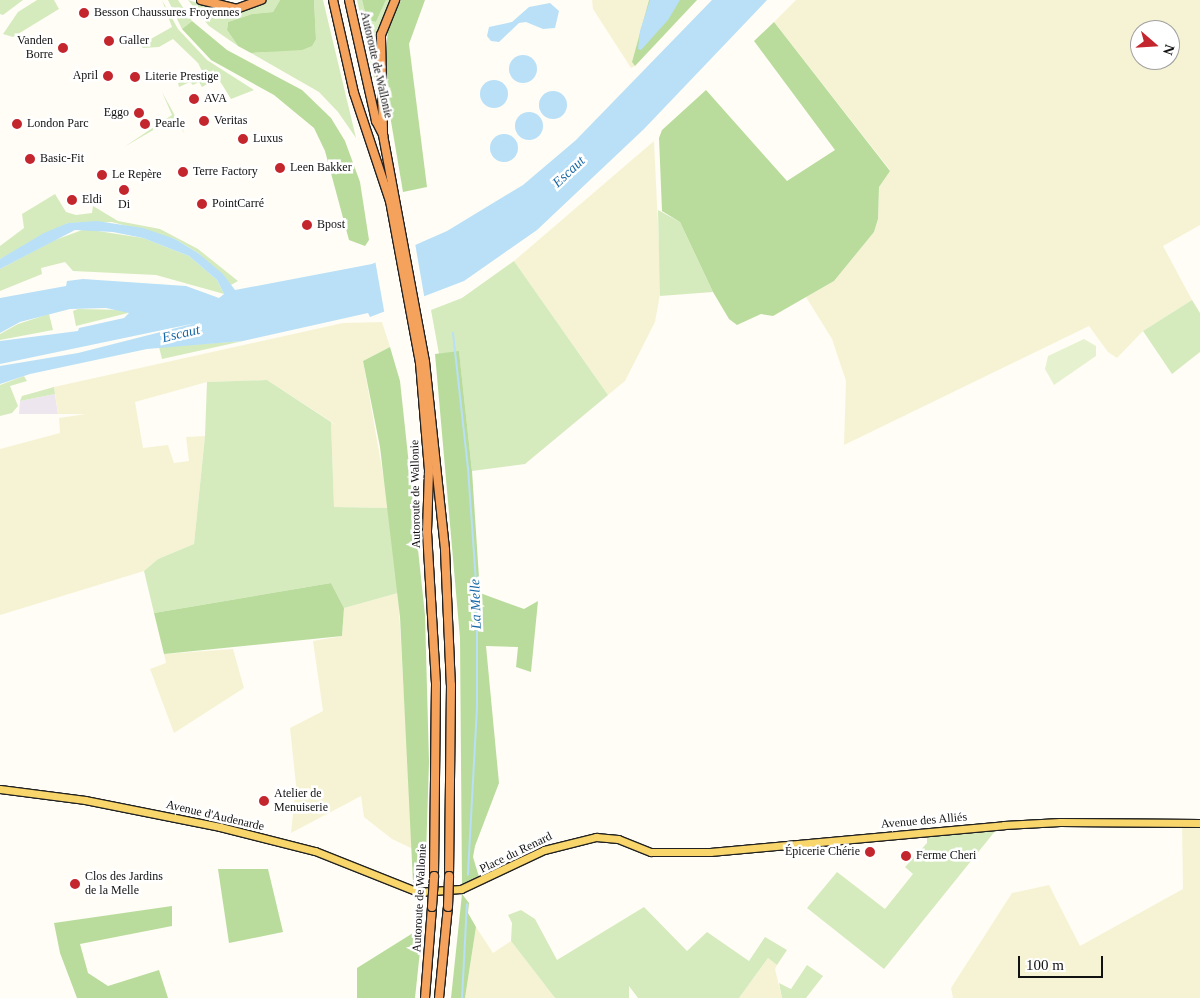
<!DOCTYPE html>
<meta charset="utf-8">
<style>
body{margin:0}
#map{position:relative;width:1200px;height:998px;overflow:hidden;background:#fffdf5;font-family:"Times New Roman",serif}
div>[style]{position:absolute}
.industrial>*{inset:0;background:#eee6ef}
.farmland>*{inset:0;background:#f6f3d4}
.green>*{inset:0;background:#d5ebbd}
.forest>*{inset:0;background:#b9dc9c}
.pitch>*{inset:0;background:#e6f2cf}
.water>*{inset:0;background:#b9e0f7}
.round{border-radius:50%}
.pier>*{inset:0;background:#fffdf5}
.stream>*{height:2px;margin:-1px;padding:0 1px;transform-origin:1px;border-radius:1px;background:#b9e0f7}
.roads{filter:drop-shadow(1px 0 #222) drop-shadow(-1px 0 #222) drop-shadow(0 1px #222) drop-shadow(0 -1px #222)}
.primary>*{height:7px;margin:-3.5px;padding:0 3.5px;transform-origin:3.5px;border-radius:3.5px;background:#f9d66b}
.motorway>*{height:8px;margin:-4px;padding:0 4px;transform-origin:4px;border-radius:4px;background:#f5a25d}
.bridges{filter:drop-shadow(1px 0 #222) drop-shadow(-1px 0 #222) drop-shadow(0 1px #222) drop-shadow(0 -1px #222)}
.motorway-bridge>*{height:8px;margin:-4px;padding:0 4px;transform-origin:4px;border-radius:4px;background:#f5a25d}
.dots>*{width:14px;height:14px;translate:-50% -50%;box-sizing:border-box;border:2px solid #fff;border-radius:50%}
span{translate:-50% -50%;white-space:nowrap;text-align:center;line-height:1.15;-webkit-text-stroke:5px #fff;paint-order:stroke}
.poi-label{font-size:12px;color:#111}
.left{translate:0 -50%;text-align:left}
.right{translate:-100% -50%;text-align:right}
.street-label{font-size:12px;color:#111}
.water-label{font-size:14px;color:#1768a6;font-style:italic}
.north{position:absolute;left:1130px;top:20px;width:50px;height:50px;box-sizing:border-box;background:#fff;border:1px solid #a0a0a0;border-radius:50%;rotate:109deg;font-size:14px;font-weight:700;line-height:20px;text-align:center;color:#111}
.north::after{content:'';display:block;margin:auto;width:18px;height:22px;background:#c4262e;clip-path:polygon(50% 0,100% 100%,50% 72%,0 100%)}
.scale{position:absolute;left:1018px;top:956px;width:85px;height:22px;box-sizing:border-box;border:2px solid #111;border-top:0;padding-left:6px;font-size:15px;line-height:18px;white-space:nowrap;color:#111;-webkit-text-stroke:4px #fff;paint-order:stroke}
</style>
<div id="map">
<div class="industrial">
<i style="clip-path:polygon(55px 394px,58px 414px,19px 414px,20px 401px)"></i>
</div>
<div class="farmland">
<i style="clip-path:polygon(592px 0,649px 0,632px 62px,635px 66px,631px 68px,593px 9px)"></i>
<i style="clip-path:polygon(evenodd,796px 0,1200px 0,1200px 225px,1163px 246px,1192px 300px,1143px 331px,1117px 358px,1108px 352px,1089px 326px,844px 445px,846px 381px,832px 339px,806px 297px,834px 281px,874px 232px,878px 219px,879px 187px,890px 170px,774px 22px,796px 0,1140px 30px,1170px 30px,1170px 60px,1140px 60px,1140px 30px)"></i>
<i style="clip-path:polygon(654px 141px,661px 288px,655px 322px,625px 381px,608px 395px,514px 261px)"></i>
<i style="clip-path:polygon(382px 322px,390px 347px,363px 361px,389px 508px,334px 507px,331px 422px,338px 426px,267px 380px,207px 382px,135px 402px,143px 448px,168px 445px,174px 463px,189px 461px,186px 437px,205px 436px,194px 544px,158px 559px,144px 571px,0 615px,0 449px,60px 433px,59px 418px,86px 414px,58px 414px,54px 387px,343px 323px)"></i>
<i style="clip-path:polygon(398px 593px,413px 849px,392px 839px,364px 817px,361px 796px,291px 833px,296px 785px,290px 728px,323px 711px,313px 641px,342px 636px,344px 608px)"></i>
<i style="clip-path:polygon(233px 649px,244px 688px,174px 733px,150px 669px,166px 663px,164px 654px)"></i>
<i style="clip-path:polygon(1182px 823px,1200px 825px,1200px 998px,953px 998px,951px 988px,1012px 893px,1049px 885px,1080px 946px,1183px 889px)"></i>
<i style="clip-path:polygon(476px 927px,493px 953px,511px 941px,555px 998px,465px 998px)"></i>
<i style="clip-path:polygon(768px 958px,777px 965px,775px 969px,782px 998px,739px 998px)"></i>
</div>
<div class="green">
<i style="clip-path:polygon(0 0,23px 0,3px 15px,0 14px)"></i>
<i style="clip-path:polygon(37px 0,54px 0,59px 9px,13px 37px,3px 34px,18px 12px)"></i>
<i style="clip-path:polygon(162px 0,178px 29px,207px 60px,254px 90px,231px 99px,218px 78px,202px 87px,199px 82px,193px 85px,190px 82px,179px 87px,178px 83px,203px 73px,198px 63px,173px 39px,159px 47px,143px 48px,140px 45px,172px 27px)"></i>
<i style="clip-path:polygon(168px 0,178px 0,192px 21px,182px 29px)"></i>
<i style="clip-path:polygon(188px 0,227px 12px,251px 9px,267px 0,280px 0,273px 12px,252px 14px,228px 22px,227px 30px,238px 46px,209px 26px)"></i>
<i style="clip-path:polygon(314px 0,323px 0,356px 138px,338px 112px,319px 92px,251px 53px,267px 52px,316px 39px)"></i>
<i style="clip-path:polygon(357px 0,362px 0,367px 20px,376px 22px,386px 0,392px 0,380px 26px,376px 77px,374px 78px)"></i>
<i style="clip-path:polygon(162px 92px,185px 134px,174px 118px,124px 147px,172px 115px)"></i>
<i style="clip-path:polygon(55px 194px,66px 212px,76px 215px,92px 213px,93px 206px,118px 221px,160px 229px,198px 249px,238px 281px,231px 285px,198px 253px,175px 239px,112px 222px,68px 223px,0 259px,0 246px,24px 228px,22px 214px)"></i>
<i style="clip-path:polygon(658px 210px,680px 222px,713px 292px,660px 296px)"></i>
<i style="clip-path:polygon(85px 229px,143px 238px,189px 256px,217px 280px,224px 294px,156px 275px,73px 271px,65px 262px,41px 268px,42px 274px,0 291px,0 269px,55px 240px)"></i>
<i style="clip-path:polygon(514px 261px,608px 395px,525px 464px,472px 471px,459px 352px,439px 354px,431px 310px,462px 298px)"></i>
<i style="clip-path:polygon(1192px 300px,1200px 313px,1200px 352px,1172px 374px,1143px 331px)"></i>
<i style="clip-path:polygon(78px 309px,126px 310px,128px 313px,76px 326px,73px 311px)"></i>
<i style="clip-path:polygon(49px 314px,53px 330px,0 340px,0 334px,18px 324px)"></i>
<i style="clip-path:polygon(243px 341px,162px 359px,159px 347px)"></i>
<i style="clip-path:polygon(24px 376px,27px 381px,10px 386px,18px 406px,12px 413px,0 416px,0 385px)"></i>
<i style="clip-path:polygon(267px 380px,331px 422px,334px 507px,389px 508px,398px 593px,344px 608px,331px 583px,154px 613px,144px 571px,158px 559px,194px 544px,205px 436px,207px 382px)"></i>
<i style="clip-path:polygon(54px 387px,55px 394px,20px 401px,22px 396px)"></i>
<i style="clip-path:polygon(996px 830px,884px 969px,807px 908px,837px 872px,885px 909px,913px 874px,905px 867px,927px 843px,927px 837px)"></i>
<i style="clip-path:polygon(644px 907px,687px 951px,707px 932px,749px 961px,765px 937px,787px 950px,777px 965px,768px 958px,739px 998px,638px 998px,629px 986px,629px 998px,555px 998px,511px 941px,512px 923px,508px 915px,521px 910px,535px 919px,557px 960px)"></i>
<i style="clip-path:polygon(807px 965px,823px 976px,806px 998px,782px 998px,779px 983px,791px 989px)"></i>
</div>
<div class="forest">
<i style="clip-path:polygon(280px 0,314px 0,316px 39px,312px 46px,302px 50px,251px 53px,238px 46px,227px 30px,228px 22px,252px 14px,273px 12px)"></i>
<i style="clip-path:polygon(362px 0,386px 0,376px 22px,367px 20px)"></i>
<i style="clip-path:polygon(401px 0,425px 0,409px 44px,427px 187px,403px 192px,384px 80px,388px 28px)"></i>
<i style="clip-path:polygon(649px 0,697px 0,635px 66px,632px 62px)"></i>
<i style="clip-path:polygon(192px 21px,227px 50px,302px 90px,331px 118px,345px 141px,360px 182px,369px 240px,365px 246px,349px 240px,325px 151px,314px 128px,274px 95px,211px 60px,182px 29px)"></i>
<i style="clip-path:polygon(774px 22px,890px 171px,879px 187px,878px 219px,874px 232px,834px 281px,773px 316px,761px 314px,737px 325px,729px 319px,713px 292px,680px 222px,662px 211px,659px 138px,662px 130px,706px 90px,787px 181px,835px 150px,754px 41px)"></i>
<i style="clip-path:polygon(390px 347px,400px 381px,425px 615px,429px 762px,425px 886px,413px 883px,400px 617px,380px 447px,363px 361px)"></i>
<i style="clip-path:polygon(459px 351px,472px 471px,480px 593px,524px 609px,538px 601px,531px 672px,516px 667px,518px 647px,486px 646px,499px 783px,475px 846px,473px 857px,480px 880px,462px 886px,460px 638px,435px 354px)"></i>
<i style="clip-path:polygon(331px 583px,344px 608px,342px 636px,164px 654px,154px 613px)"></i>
<i style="clip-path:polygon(218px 869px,268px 869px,283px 932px,229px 943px)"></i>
<i style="clip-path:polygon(462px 894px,469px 903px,468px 913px,476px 927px,465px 998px,451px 998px)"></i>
<i style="clip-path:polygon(172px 906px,172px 926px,80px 944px,88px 973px,108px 986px,159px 970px,168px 998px,77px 998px,60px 953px,54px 923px)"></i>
<i style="clip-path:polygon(422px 932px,415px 998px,357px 998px,357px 968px,413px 933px)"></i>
</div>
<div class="pitch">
<i style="clip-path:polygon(1084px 339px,1096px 346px,1096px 356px,1054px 385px,1045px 369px,1048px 356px)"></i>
</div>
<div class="water">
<i style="clip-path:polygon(650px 0,680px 0,668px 20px,641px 50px,638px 49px,640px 31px)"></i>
<i style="clip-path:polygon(712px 0,767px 0,644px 129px,537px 230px,464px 281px,370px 317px,368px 313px,243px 341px,147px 349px,30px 374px,0 384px,0 366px,78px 353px,196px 323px,0 364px,0 341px,78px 331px,79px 328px,124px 318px,129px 313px,106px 308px,70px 309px,20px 322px,0 333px,0 298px,66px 286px,67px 281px,83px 279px,186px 286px,219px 298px,224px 294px,217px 280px,189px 256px,143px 238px,113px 232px,75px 230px,0 269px,0 259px,44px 233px,68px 223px,97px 221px,143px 228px,175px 239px,198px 253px,223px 274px,235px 290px,372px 264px,447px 231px,523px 185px,576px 140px)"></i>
<i style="clip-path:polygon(550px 3px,559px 11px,555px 28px,543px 29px,526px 22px,519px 23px,499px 42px,491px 41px,487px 36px,489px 27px,512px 22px,529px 7px)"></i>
<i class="round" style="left:509px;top:55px;width:28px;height:28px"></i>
<i class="round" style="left:480px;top:80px;width:28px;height:28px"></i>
<i class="round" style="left:539px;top:91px;width:28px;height:28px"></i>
<i class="round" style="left:515px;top:112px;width:28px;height:28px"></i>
<i class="round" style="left:490px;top:134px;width:28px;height:28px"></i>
</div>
<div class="pier">
<i style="clip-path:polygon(415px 243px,425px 301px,385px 316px,375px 260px)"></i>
</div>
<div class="stream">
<i style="left:453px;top:333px;width:136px;rotate:83.7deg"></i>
<i style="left:468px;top:468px;width:129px;rotate:86deg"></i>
<i style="left:477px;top:597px;width:110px;rotate:90deg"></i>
<i style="left:477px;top:707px;width:168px;rotate:93.1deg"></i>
<i style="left:462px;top:998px;width:94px;rotate:-87deg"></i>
</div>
<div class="roads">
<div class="primary">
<i style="left:0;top:789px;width:86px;rotate:7.4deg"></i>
<i style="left:85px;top:800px;width:138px;rotate:11.3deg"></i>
<i style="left:220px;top:827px;width:98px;rotate:14.2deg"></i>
<i style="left:315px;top:851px;width:111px;rotate:21.7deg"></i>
<i style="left:418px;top:892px;width:43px;rotate:-4deg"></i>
<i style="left:461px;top:889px;width:92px;rotate:-25.2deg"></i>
<i style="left:544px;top:850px;width:54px;rotate:-14deg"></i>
<i style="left:596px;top:837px;width:22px;rotate:5deg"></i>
<i style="left:618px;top:839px;width:35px;rotate:22deg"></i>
<i style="left:651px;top:852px;width:59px"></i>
<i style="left:710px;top:852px;width:295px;rotate:-5.2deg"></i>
<i style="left:1004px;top:825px;width:56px;rotate:-3.1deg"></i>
<i style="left:1060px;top:822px;width:140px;rotate:0.4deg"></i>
</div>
<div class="motorway">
<i style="left:201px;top:0;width:36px;rotate:14deg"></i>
<i style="left:236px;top:9px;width:27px;rotate:-20deg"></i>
<i style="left:333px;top:0;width:95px;rotate:77.3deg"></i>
<i style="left:354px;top:93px;width:114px;rotate:71.6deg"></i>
<i style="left:390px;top:201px;width:165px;rotate:79.5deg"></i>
<i style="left:420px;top:363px;width:108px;rotate:85.2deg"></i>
<i style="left:429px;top:471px;width:61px;rotate:91.9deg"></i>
<i style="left:427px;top:532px;width:152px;rotate:86.6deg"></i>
<i style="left:436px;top:684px;width:192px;rotate:90.6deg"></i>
<i style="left:349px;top:0;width:124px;rotate:77.4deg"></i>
<i style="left:376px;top:121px;width:16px;rotate:63deg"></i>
<i style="left:383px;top:135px;width:231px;rotate:79.5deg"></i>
<i style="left:425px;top:362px;width:189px;rotate:83.9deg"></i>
<i style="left:445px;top:550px;width:135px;rotate:87.5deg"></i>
<i style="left:451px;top:685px;width:191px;rotate:90.6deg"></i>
<i style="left:383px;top:133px;width:98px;rotate:-91.2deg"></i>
<i style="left:381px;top:35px;width:38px;rotate:-68deg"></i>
<i style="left:425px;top:998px;width:91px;rotate:-85.6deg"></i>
<i style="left:439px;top:998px;width:91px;rotate:-84.4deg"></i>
</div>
</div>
<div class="bridges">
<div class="motorway-bridge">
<i style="left:432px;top:907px;width:31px;rotate:-86deg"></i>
<i style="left:448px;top:907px;width:31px;rotate:-88deg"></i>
</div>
</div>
<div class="dots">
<i style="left:84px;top:13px;background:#c4262e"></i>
<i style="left:109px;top:41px;background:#c4262e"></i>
<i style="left:63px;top:48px;background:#c4262e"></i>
<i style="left:108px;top:76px;background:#c4262e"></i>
<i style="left:135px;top:77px;background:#c4262e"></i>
<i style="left:194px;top:99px;background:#c4262e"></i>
<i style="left:139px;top:113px;background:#c4262e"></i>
<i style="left:204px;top:121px;background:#c4262e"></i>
<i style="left:17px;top:124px;background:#c4262e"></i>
<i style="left:145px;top:124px;background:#c4262e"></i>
<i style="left:243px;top:139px;background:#c4262e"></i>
<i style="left:30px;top:159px;background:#c4262e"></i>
<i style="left:280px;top:168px;background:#c4262e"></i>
<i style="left:183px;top:172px;background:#c4262e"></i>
<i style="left:102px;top:175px;background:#c4262e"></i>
<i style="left:124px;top:190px;background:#c4262e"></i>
<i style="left:72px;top:200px;background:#c4262e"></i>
<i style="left:202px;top:204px;background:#c4262e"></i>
<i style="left:307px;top:225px;background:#c4262e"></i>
<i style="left:264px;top:801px;background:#c4262e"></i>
<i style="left:870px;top:852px;background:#c4262e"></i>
<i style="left:906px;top:856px;background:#c4262e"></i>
<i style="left:75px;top:884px;background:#c4262e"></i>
</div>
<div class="poi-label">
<span class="left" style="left:94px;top:13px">Besson Chaussures Froyennes</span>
<span class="right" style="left:53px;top:48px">Vanden<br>Borre</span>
<span class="left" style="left:119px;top:41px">Galler</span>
<span class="right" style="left:98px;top:76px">April</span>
<span class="left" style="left:145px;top:77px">Literie Prestige</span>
<span class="left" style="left:204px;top:99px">AVA</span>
<span class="right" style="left:129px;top:113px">Eggo</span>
<span class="left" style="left:214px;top:121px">Veritas</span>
<span class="left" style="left:27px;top:124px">London Parc</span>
<span class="left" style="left:155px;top:124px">Pearle</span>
<span class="left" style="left:253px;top:139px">Luxus</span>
<span class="left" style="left:40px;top:159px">Basic-Fit</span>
<span class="left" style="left:290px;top:168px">Leen Bakker</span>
<span class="left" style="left:193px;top:172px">Terre Factory</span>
<span class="left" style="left:112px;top:175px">Le Repère</span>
<span class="left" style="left:82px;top:200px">Eldi</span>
<span class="left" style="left:212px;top:204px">PointCarré</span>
<span style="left:124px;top:205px">Di</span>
<span class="left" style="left:317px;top:225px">Bpost</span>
<span class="left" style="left:274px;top:801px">Atelier de<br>Menuiserie</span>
<span class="right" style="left:860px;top:852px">Épicerie Chérie</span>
<span class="left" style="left:916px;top:856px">Ferme Cheri</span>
<span class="left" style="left:85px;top:884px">Clos des Jardins<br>de la Melle</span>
</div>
<div class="street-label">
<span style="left:376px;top:65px;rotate:77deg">Autoroute de Wallonie</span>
<span style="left:416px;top:494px;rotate:-91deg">Autoroute de Wallonie</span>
<span style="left:215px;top:816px;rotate:13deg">Avenue d'Audenarde</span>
<span style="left:924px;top:821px;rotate:-5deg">Avenue des Alliés</span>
<span style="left:516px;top:853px;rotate:-26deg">Place du Renard</span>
<span style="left:420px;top:898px;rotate:-87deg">Autoroute de Wallonie</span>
</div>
<div class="water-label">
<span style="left:569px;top:172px;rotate:-43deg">Escaut</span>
<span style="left:181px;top:334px;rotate:-13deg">Escaut</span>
<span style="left:476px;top:604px;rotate:-92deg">La Melle</span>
</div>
<div class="north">N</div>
<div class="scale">100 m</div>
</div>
